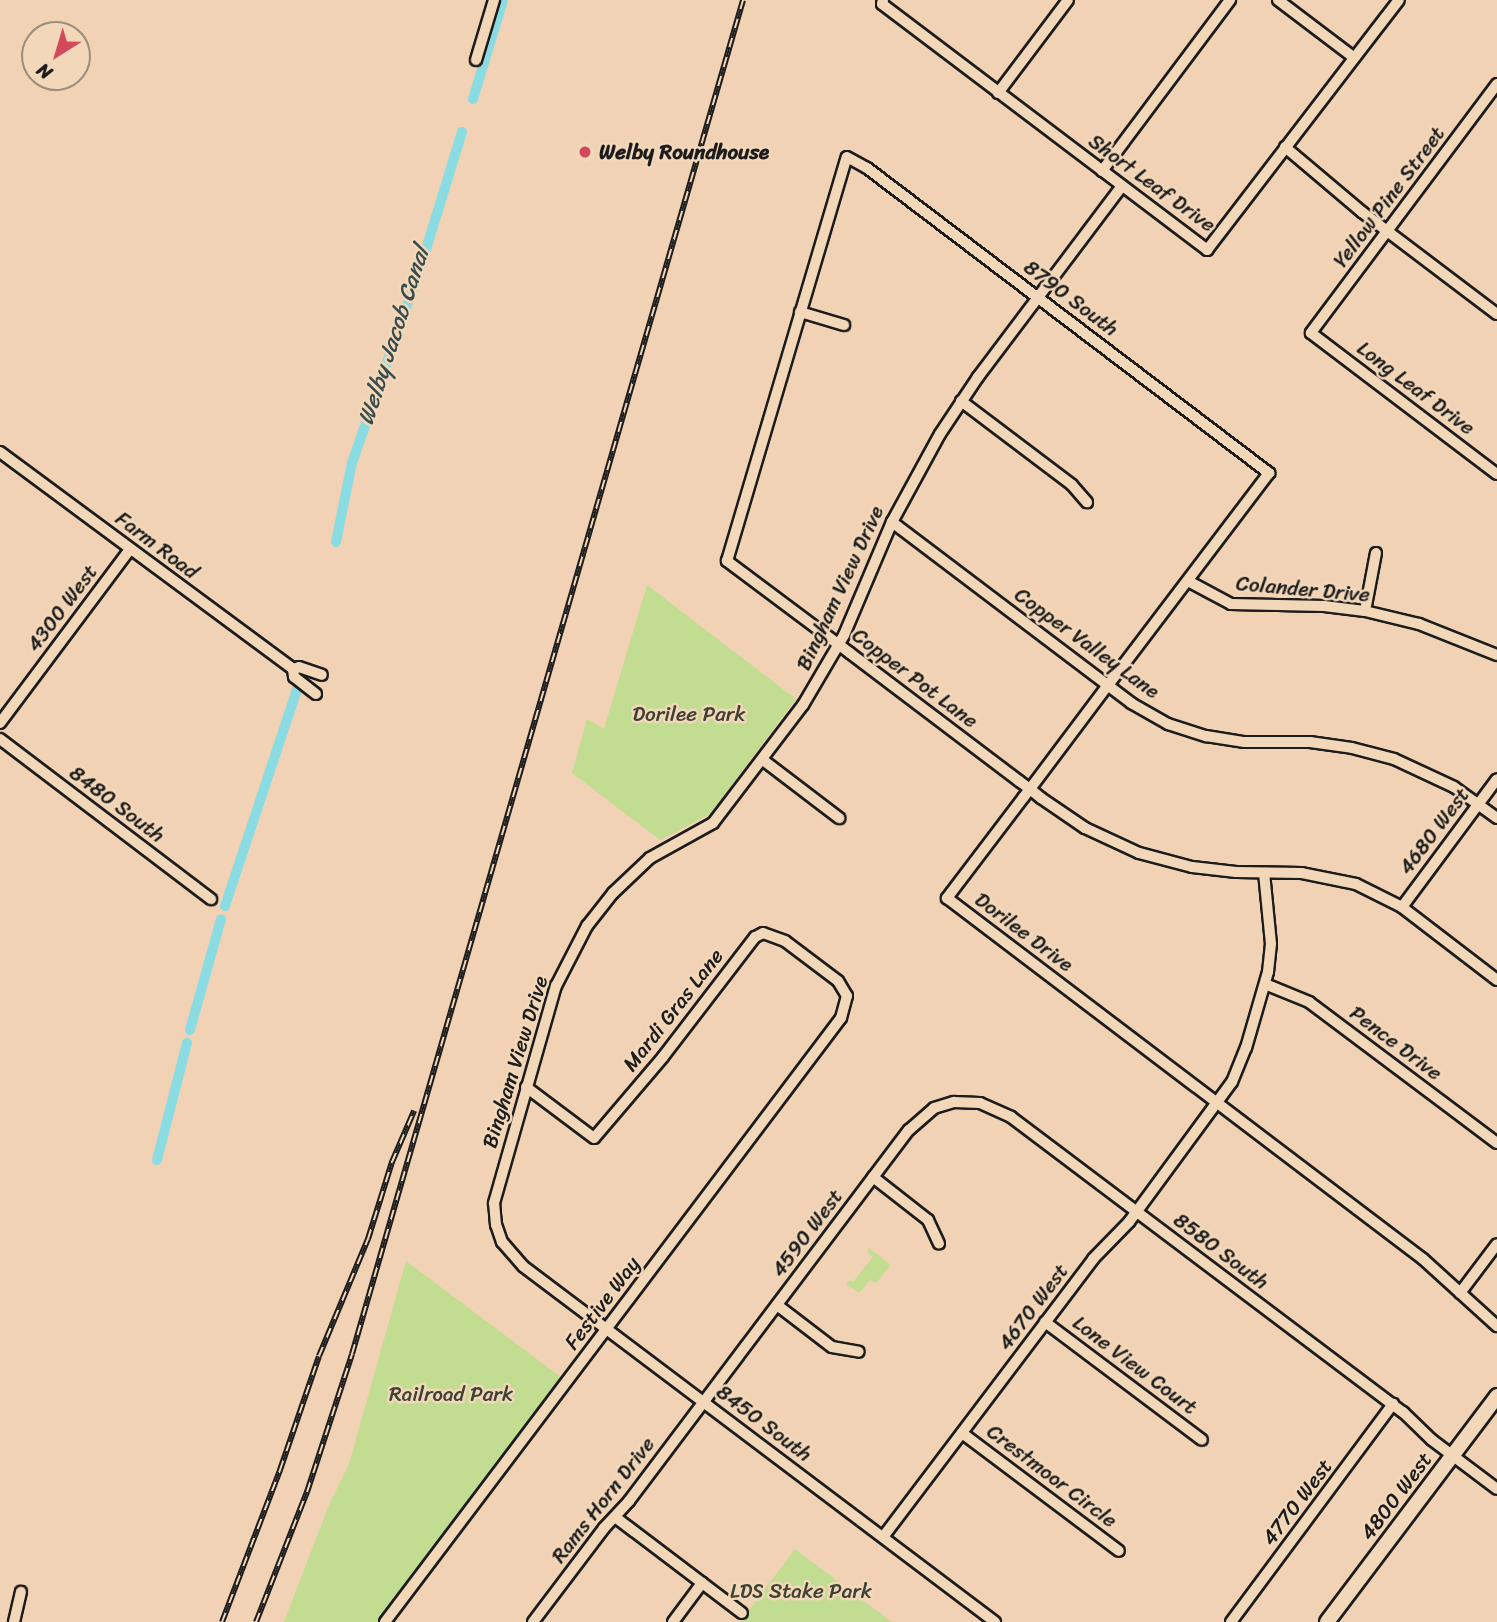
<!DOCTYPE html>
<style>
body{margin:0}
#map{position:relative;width:1497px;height:1622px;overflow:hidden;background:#f2d2b4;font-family:Sriracha,sans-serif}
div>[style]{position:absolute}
.green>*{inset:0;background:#c2dc92}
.canal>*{height:10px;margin:-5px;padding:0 5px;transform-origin:5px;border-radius:5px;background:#8bdce2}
.roads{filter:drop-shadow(2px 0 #1c1c1c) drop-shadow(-2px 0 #1c1c1c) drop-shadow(0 2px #1c1c1c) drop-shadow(0 -2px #1c1c1c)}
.minor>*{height:10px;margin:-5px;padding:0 5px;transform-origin:5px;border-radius:5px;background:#f2d7b9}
.tertiary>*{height:14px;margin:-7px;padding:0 7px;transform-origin:7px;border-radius:7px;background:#f2d7b9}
.rail>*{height:6px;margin-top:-3px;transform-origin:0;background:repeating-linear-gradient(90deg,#f2d7b9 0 10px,#1c1c1c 0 20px);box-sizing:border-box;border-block:2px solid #1c1c1c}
.dots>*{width:19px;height:19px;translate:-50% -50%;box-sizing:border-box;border:4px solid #f2d7b9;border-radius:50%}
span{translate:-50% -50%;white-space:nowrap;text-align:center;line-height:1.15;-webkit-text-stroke:5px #f2d7b9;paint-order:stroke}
.poi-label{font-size:21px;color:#1c1c1c;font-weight:700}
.left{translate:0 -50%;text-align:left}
.street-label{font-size:21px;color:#1c1c1c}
.park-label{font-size:21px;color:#3d4234}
.water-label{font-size:23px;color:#384c4e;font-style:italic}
.north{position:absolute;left:21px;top:21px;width:70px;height:70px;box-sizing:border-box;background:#f2d7b9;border:2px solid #9c8c7a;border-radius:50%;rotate:217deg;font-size:19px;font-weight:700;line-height:28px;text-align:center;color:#1c1c1c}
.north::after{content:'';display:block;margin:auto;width:24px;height:32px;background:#d1495b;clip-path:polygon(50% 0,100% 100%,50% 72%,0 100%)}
</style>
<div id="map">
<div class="green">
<i style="clip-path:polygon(647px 585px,796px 699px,710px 814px,660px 840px,572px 773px,587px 719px,604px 729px)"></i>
<i style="clip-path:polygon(869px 1248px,891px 1265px,876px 1283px,870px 1280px,859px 1293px,846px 1284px,850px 1280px,853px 1282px,873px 1257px,867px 1252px)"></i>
<i style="clip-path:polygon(406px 1261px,562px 1378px,378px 1622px,284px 1622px,329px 1505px,349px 1464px)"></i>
<i style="clip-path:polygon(795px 1549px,892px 1622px,740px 1622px)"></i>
</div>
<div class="canal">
<i style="left:473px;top:99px;width:103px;rotate:-73.1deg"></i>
<i style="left:336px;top:542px;width:81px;rotate:-78.6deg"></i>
<i style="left:352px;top:463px;width:219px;rotate:-70.8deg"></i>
<i style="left:424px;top:256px;width:130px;rotate:-73deg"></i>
<i style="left:225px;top:906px;width:231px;rotate:-71.6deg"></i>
<i style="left:190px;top:1030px;width:115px;rotate:-74.4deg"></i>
<i style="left:157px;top:1160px;width:121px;rotate:-75.6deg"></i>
</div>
<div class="roads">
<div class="minor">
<i style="left:883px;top:0;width:4px;rotate:104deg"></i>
<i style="left:882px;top:4px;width:408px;rotate:37.1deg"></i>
<i style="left:1207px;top:250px;width:315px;rotate:-52.5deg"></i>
<i style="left:1278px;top:0;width:94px;rotate:37.2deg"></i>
<i style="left:476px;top:60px;width:63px;rotate:-73.3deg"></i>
<i style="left:1497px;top:84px;width:311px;rotate:126.8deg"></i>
<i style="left:1311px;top:333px;width:233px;rotate:37.2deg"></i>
<i style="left:998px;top:93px;width:116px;rotate:-53deg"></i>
<i style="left:1285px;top:147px;width:101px;rotate:40.2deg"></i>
<i style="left:1362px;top:212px;width:169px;rotate:37.1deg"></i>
<i style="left:1102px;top:171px;width:214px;rotate:-53.2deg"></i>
<i style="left:800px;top:312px;width:46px;rotate:16.5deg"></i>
<i style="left:961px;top:401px;width:139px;rotate:37.1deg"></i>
<i style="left:1072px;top:485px;width:23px;rotate:49deg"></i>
<i style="left:0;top:452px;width:365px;rotate:36.5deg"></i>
<i style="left:892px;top:522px;width:300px;rotate:37.1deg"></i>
<i style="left:1131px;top:703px;width:43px;rotate:29.6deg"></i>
<i style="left:1168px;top:724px;width:40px;rotate:18deg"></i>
<i style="left:1206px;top:736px;width:39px;rotate:9deg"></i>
<i style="left:1245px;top:742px;width:65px"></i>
<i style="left:1310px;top:742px;width:42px;rotate:8.1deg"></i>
<i style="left:1352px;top:748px;width:43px;rotate:14.7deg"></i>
<i style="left:1394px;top:759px;width:66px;rotate:25deg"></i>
<i style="left:1454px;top:787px;width:53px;rotate:35.8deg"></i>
<i style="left:1188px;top:581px;width:49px;rotate:28.1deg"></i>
<i style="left:1231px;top:604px;width:93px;rotate:1.2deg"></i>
<i style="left:1324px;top:606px;width:41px;rotate:7deg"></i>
<i style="left:1365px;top:611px;width:56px;rotate:13.5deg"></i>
<i style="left:1419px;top:624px;width:84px;rotate:21.7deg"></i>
<i style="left:1365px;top:611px;width:59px;rotate:-79.3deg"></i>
<i style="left:316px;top:694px;width:28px;rotate:-142deg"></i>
<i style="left:294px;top:677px;width:8px;rotate:-97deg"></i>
<i style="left:293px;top:669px;width:6px;rotate:-18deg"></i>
<i style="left:299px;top:667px;width:24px;rotate:19deg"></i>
<i style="left:0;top:723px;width:217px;rotate:-53.2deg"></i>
<i style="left:0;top:739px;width:265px;rotate:37.2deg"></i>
<i style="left:763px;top:760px;width:96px;rotate:37.3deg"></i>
<i style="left:1402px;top:907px;width:159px;rotate:-53.4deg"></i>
<i style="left:1497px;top:980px;width:120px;rotate:-142.5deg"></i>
<i style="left:1402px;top:907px;width:51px;rotate:-153.4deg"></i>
<i style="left:1356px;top:884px;width:55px;rotate:-168.5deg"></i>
<i style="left:1302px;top:873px;width:66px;rotate:-179.1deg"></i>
<i style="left:1236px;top:872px;width:44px;rotate:-173.5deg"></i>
<i style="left:1192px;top:867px;width:55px;rotate:-165.2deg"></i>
<i style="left:1139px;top:853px;width:60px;rotate:-155.2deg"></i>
<i style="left:1085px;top:828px;width:53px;rotate:-145.7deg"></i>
<i style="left:1041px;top:798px;width:14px;rotate:-141deg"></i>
<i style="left:1030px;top:789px;width:14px;rotate:-144deg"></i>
<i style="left:1019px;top:781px;width:212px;rotate:-142.9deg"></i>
<i style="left:850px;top:653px;width:154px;rotate:-143.2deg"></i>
<i style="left:727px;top:561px;width:421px;rotate:-73.5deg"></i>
<i style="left:847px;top:157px;width:23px;rotate:29deg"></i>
<i style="left:867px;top:168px;width:505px;rotate:37.19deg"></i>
<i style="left:1269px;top:473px;width:266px;rotate:127.2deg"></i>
<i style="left:1108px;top:685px;width:130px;rotate:126.9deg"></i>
<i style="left:1030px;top:789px;width:11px;rotate:128deg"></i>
<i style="left:1023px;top:798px;width:126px;rotate:127.2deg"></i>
<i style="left:947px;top:898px;width:597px;rotate:37.18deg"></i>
<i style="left:1423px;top:1259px;width:100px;rotate:42.2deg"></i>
<i style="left:1265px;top:984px;width:48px;rotate:22.2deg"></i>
<i style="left:1309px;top:1002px;width:235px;rotate:36.9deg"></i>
<i style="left:873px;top:1177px;width:70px;rotate:38deg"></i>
<i style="left:928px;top:1220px;width:26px;rotate:65deg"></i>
<i style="left:1460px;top:1293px;width:61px;rotate:-52.9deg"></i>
<i style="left:777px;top:1305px;width:69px;rotate:37.4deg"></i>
<i style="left:832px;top:1347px;width:27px;rotate:10deg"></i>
<i style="left:1045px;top:1322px;width:196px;rotate:36.9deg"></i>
<i style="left:962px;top:1433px;width:196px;rotate:36.9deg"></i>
<i style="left:615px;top:1517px;width:159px;rotate:37.1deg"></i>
<i style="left:883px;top:1537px;width:348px;rotate:-52.9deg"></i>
<i style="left:1093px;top:1259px;width:52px;rotate:-45.8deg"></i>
<i style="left:1129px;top:1222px;width:174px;rotate:-53.7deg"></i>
<i style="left:1232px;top:1082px;width:37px;rotate:-68deg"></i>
<i style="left:1246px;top:1048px;width:79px;rotate:-73.9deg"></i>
<i style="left:1268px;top:972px;width:28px;rotate:-84deg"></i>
<i style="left:1271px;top:944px;width:71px;rotate:-95.6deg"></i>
<i style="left:14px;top:1622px;width:31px;rotate:-77deg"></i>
<i style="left:385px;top:1622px;width:757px;rotate:-52.95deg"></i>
<i style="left:841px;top:1018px;width:23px;rotate:-75deg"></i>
<i style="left:847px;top:996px;width:17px;rotate:-121deg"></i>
<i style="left:838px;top:981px;width:66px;rotate:-143deg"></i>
<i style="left:785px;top:941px;width:23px;rotate:-160deg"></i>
<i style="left:763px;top:933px;width:9px;rotate:153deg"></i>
<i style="left:755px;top:937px;width:151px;rotate:127.5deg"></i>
<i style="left:663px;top:1057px;width:106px;rotate:130.4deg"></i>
<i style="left:594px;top:1138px;width:85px;rotate:-143.1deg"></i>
<i style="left:533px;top:1622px;width:118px;rotate:-52.9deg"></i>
<i style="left:604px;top:1528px;width:37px;rotate:-47deg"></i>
<i style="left:629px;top:1501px;width:465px;rotate:-53deg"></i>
<i style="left:909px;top:1130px;width:33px;rotate:-41deg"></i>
<i style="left:934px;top:1108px;width:21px;rotate:-17deg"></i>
<i style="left:954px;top:1102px;width:26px;rotate:2deg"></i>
<i style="left:980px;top:1103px;width:34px;rotate:24deg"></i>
<i style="left:1011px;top:1117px;width:491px;rotate:37deg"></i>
<i style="left:1403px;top:1412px;width:40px;rotate:44deg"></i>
<i style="left:1432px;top:1440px;width:81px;rotate:37deg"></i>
<i style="left:673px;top:1622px;width:49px;rotate:-53.4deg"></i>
<i style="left:995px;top:1622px;width:591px;rotate:-142.98deg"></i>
<i style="left:523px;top:1266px;width:32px;rotate:-131deg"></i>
<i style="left:502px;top:1242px;width:18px;rotate:-109deg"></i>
<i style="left:496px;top:1225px;width:22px;rotate:-95deg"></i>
<i style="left:494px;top:1203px;width:226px;rotate:-74.1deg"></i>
<i style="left:556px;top:986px;width:68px;rotate:-62.7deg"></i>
<i style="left:587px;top:926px;width:42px;rotate:-51.8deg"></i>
<i style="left:613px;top:893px;width:51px;rotate:-43.4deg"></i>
<i style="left:650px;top:858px;width:72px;rotate:-29.1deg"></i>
<i style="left:713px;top:823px;width:148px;rotate:-52.7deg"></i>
<i style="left:803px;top:705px;width:81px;rotate:-59.6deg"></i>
<i style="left:844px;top:635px;width:123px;rotate:-67deg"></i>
<i style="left:892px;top:522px;width:100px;rotate:-61.4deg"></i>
<i style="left:940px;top:434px;width:69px;rotate:-56.3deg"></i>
<i style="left:978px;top:377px;width:239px;rotate:-53deg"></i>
<i style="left:1231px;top:1622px;width:272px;rotate:-53.4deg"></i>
</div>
<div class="tertiary">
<i style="left:1327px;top:1622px;width:283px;rotate:-53deg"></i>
</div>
</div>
<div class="rail">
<i style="left:222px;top:1622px;width:163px;rotate:-69.1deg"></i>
<i style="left:280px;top:1470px;width:120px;rotate:-71.1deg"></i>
<i style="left:319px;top:1356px;width:127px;rotate:-67.3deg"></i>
<i style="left:368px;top:1239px;width:81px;rotate:-72.7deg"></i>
<i style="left:392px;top:1162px;width:56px;rotate:-66.7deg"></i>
<i style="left:256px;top:1622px;width:140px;rotate:-68.6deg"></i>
<i style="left:307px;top:1492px;width:145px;rotate:-71.9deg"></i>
<i style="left:352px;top:1354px;width:1409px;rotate:-73.89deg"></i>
</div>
<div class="dots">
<i style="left:585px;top:152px;background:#d1495b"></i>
</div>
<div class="poi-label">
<span class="left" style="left:599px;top:152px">Welby Roundhouse</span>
</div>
<div class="street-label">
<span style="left:1152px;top:183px;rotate:36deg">Short Leaf Drive</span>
<span style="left:1389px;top:197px;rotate:-53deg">Yellow Pine Street</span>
<span style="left:1071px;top:298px;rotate:37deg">8790 South</span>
<span style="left:1416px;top:388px;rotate:37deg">Long Leaf Drive</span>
<span style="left:157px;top:545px;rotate:37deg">Farm Road</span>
<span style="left:840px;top:588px;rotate:-65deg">Bingham View Drive</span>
<span style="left:1303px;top:589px;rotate:5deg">Colander Drive</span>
<span style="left:62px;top:608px;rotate:-53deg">4300 West</span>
<span style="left:1087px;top:643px;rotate:36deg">Copper Valley Lane</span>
<span style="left:915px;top:678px;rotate:37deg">Copper Pot Lane</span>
<span style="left:117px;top:804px;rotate:37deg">8480 South</span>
<span style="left:1434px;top:831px;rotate:-53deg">4680 West</span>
<span style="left:1024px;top:932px;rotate:37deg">Dorilee Drive</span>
<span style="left:673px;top:1010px;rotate:-52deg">Mardi Gras Lane</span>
<span style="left:1396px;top:1043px;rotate:37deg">Pence Drive</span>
<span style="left:515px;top:1062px;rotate:-73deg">Bingham View Drive</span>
<span style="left:807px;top:1233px;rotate:-53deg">4590 West</span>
<span style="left:1221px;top:1251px;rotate:37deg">8580 South</span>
<span style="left:602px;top:1303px;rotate:-53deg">Festive Way</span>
<span style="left:1033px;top:1307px;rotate:-53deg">4670 West</span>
<span style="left:1135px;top:1365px;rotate:37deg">Lone View Court</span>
<span style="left:764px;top:1423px;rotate:37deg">8450 South</span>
<span style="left:1052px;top:1476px;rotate:37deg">Crestmoor Circle</span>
<span style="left:1396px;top:1496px;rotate:-53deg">4800 West</span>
<span style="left:603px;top:1500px;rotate:-52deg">Rams Horn Drive</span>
<span style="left:1297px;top:1502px;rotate:-53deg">4770 West</span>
</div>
<div class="park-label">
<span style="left:689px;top:714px">Dorilee Park</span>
<span style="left:451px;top:1394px">Railroad Park</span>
<span style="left:801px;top:1591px">LDS Stake Park</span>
</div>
<div class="water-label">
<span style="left:394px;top:336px;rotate:-72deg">Welby Jacob Canal</span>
</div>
<div class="north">N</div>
</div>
